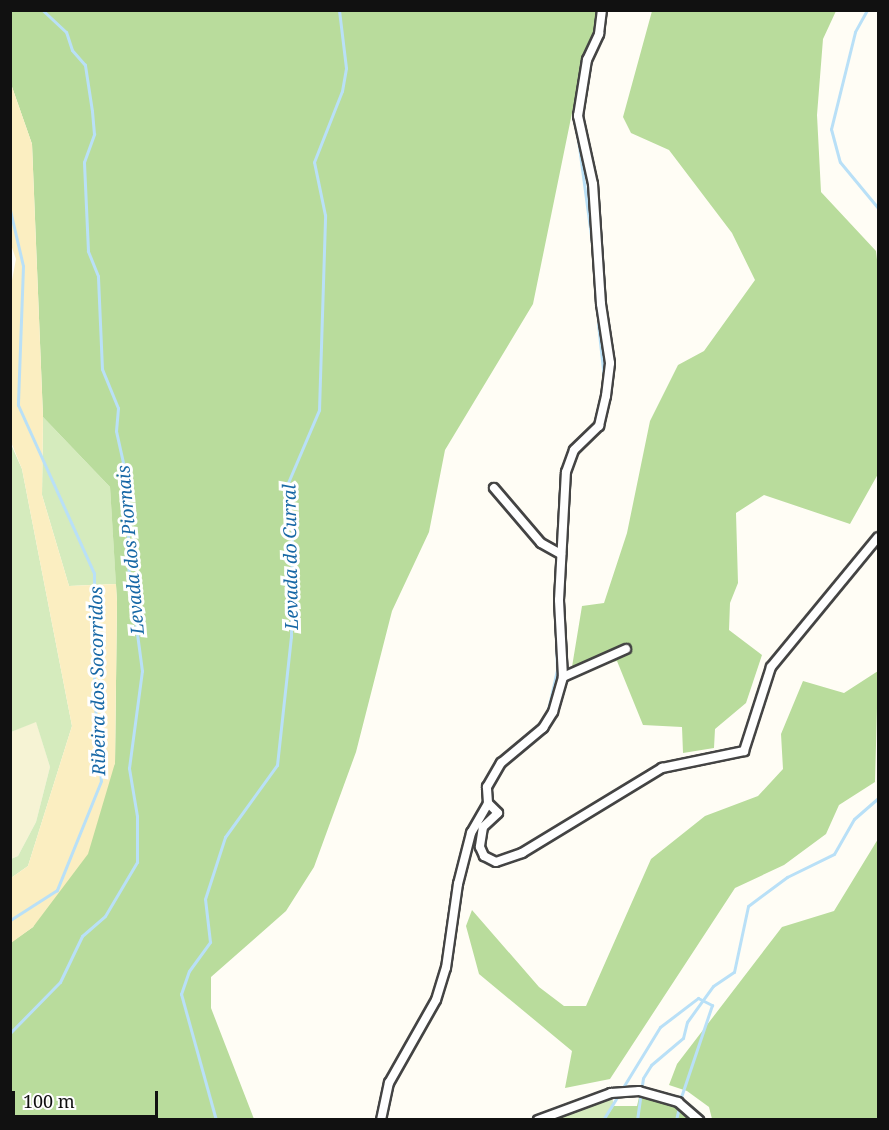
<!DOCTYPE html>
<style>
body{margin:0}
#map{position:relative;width:889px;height:1130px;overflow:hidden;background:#fffdf5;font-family:"Noto Serif",serif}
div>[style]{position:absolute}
.farmland>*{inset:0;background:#f6f3d4}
.green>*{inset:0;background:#d5ebbd}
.forest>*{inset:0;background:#b9dc9c}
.sand>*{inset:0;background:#fbeec1}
.stream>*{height:3px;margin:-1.5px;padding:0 1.5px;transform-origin:1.5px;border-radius:1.5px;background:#b9e0f7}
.roads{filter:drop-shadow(2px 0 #444) drop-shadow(-2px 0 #444) drop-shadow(0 2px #444) drop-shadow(0 -2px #444)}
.street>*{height:8px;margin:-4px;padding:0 4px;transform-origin:4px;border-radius:4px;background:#fff}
span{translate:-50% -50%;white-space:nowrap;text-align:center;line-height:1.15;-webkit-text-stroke:6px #fff;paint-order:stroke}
.water-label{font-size:18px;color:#1768a6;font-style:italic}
.frame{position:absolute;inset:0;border:12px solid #111;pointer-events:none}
.scale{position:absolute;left:12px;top:1091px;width:146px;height:27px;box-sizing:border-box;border:3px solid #111;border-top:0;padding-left:8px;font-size:18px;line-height:21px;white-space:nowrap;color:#111;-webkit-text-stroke:4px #fff;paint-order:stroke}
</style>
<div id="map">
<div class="farmland">
<i style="clip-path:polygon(36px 721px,50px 767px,36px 822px,18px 856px,11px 859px,11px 732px)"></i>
</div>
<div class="green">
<i style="clip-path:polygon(43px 417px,110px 487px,116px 584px,69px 586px,42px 495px)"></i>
<i style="clip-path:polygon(10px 442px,22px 469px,72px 726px,28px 866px,11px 878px,11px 859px,18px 856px,36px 822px,50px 767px,36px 722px,11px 732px)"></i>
<i style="clip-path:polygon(611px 1093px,614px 1106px,604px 1119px,540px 1120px)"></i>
</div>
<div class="forest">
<i style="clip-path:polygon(11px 11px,602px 11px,572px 113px,533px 304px,445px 450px,429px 532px,392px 611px,356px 752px,314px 867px,286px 911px,211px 977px,211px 1008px,254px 1119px,11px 1119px,10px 943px,33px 927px,115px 763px,117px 602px,110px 487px,43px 417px,32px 144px,11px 84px)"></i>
<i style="clip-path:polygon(652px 11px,836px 11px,823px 39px,817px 115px,821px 192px,876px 251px,878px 268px,878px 474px,850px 524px,764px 495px,736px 513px,738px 583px,730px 603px,729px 630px,762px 655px,746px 703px,715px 729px,714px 748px,683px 753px,682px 727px,643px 725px,617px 661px,571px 673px,582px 606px,604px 603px,627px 533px,650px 421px,678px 365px,704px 351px,755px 280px,732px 233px,669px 150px,631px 133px,623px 117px)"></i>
<i style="clip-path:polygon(878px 671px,875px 782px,839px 805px,826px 834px,784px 865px,735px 888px,610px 1079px,565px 1088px,572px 1051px,479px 974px,466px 926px,472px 910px,539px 987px,564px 1006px,586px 1006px,651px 859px,705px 816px,758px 796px,783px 769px,781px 734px,803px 681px,844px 693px)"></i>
<i style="clip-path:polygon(878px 839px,878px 1119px,712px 1119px,709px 1107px,687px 1091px,669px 1085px,677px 1064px,782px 927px,834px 911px)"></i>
<i style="clip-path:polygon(640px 1093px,678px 1102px,699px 1120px,604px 1120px,614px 1106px,637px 1106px)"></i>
</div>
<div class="sand">
<i style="clip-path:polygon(11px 84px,32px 144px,43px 417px,42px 495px,69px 586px,116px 584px,117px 602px,115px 763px,88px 854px,33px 927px,11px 943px,11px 878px,28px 866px,72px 726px,22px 469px,11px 442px,10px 291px,16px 259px,10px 242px)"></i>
</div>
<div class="stream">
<i style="left:867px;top:10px;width:25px;rotate:119deg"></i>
<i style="left:855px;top:32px;width:100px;rotate:103.9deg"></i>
<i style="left:831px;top:129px;width:34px;rotate:75deg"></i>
<i style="left:840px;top:162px;width:60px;rotate:50.4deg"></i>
<i style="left:576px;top:104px;width:28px;rotate:-82deg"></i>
<i style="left:575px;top:117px;width:135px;rotate:82.3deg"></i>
<i style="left:10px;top:210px;width:57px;rotate:76.9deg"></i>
<i style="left:23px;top:266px;width:139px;rotate:92.1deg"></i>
<i style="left:18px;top:405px;width:184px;rotate:65.7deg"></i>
<i style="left:94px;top:573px;width:120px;rotate:90deg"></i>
<i style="left:94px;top:693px;width:88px;rotate:85.5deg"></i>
<i style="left:101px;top:781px;width:118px;rotate:112deg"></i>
<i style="left:57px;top:890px;width:56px;rotate:147.4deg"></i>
<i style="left:598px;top:324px;width:54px;rotate:83.7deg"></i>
<i style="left:563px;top:470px;width:26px;rotate:-67deg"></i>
<i style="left:547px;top:714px;width:45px;rotate:-77.2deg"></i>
<i style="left:557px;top:670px;width:63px;rotate:-91.8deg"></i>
<i style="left:555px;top:607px;width:110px;rotate:-86.9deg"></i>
<i style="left:10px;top:1033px;width:71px;rotate:-45.6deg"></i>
<i style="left:60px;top:982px;width:51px;rotate:-64.4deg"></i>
<i style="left:82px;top:936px;width:30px;rotate:-41deg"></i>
<i style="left:105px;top:916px;width:63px;rotate:-59.3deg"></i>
<i style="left:137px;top:862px;width:46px;rotate:-90deg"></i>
<i style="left:137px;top:816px;width:49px;rotate:-99.5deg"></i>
<i style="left:129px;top:768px;width:98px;rotate:-82.4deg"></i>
<i style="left:142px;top:671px;width:106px;rotate:-97.6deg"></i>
<i style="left:128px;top:566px;width:81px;rotate:-90deg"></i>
<i style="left:128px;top:485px;width:55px;rotate:-102.5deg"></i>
<i style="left:116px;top:431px;width:23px;rotate:-85deg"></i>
<i style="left:118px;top:408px;width:42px;rotate:-112.3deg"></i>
<i style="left:102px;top:369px;width:93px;rotate:-92.5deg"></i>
<i style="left:98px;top:276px;width:27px;rotate:-112deg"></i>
<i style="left:88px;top:251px;width:89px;rotate:-92.6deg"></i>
<i style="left:84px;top:162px;width:30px;rotate:-70deg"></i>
<i style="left:94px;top:134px;width:23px;rotate:-95deg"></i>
<i style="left:92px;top:111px;width:47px;rotate:-98.7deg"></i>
<i style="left:85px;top:65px;width:20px;rotate:-131deg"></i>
<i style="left:72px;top:50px;width:19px;rotate:-108deg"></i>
<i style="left:66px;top:32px;width:33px;rotate:-137deg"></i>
<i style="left:216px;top:1120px;width:131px;rotate:-105.5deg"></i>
<i style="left:181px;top:994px;width:24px;rotate:-71deg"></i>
<i style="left:189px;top:971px;width:36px;rotate:-54deg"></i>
<i style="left:210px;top:942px;width:43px;rotate:-96.6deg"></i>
<i style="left:205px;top:899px;width:65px;rotate:-72.1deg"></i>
<i style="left:225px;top:837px;width:89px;rotate:-54.2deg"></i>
<i style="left:277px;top:765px;width:129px;rotate:-83.8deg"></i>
<i style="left:291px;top:637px;width:110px;rotate:-89.5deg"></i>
<i style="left:292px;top:527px;width:42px;rotate:-96.8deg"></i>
<i style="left:287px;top:485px;width:82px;rotate:-66.9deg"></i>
<i style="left:319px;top:410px;width:195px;rotate:-88.2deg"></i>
<i style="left:325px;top:215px;width:54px;rotate:-101.7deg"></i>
<i style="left:314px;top:162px;width:76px;rotate:-68.5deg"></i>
<i style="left:342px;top:91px;width:23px;rotate:-80deg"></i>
<i style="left:346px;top:68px;width:58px;rotate:-96.9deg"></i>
<i style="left:603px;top:1120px;width:109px;rotate:-58.5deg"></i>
<i style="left:660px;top:1027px;width:48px;rotate:-37.3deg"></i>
<i style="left:698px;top:998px;width:16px;rotate:27deg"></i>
<i style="left:712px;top:1005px;width:100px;rotate:108.6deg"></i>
<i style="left:637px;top:1120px;width:42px;rotate:-81.9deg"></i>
<i style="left:643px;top:1078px;width:15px;rotate:-58deg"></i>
<i style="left:651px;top:1065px;width:42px;rotate:-40.2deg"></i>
<i style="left:683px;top:1038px;width:16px;rotate:-76deg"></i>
<i style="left:687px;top:1022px;width:44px;rotate:-54.2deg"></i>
<i style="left:713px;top:986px;width:25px;rotate:-34deg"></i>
<i style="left:734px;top:972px;width:67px;rotate:-78deg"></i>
<i style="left:748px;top:906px;width:49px;rotate:-36.6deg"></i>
<i style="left:787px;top:877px;width:52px;rotate:-26.1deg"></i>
<i style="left:834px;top:854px;width:40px;rotate:-60.3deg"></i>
<i style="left:854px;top:819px;width:32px;rotate:-41deg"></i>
<i style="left:676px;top:1120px;width:13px;rotate:-77deg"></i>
</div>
<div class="roads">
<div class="street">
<i style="left:494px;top:488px;width:72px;rotate:49.5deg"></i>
<i style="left:541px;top:543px;width:23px;rotate:29deg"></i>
<i style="left:563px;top:677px;width:69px;rotate:-24deg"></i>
<i style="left:488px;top:803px;width:16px;rotate:-94deg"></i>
<i style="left:487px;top:787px;width:28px;rotate:-60deg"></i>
<i style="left:501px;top:763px;width:55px;rotate:-39.8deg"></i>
<i style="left:543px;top:728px;width:19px;rotate:-58deg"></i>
<i style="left:553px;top:712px;width:36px;rotate:-74deg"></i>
<i style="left:563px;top:677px;width:77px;rotate:-93deg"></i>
<i style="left:559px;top:600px;width:128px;rotate:-86.9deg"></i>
<i style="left:566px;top:472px;width:23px;rotate:-70deg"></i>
<i style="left:574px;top:450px;width:35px;rotate:-44deg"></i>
<i style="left:599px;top:426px;width:31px;rotate:-77deg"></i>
<i style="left:606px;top:396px;width:33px;rotate:-83deg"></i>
<i style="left:610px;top:363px;width:60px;rotate:-98.7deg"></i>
<i style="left:601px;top:304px;width:120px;rotate:-93.8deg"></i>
<i style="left:593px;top:184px;width:70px;rotate:-102.4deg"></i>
<i style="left:578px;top:116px;width:57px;rotate:-80.9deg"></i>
<i style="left:587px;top:60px;width:29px;rotate:-65deg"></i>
<i style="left:599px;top:34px;width:24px;rotate:-83deg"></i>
<i style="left:488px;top:803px;width:14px;rotate:45deg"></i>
<i style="left:498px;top:813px;width:21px;rotate:137deg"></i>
<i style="left:483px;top:827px;width:20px;rotate:99deg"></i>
<i style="left:480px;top:847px;width:10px;rotate:66deg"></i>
<i style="left:484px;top:856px;width:13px;rotate:27deg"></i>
<i style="left:496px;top:862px;width:28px;rotate:-19deg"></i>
<i style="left:522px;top:853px;width:164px;rotate:-31.3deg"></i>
<i style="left:662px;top:768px;width:84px;rotate:-11.7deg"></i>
<i style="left:744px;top:751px;width:88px;rotate:-72.2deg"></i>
<i style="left:771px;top:667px;width:168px;rotate:-50.5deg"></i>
<i style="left:381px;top:1120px;width:38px;rotate:-78deg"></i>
<i style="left:389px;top:1083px;width:95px;rotate:-60.5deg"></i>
<i style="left:436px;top:1000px;width:34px;rotate:-73deg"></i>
<i style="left:446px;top:968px;width:85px;rotate:-81.9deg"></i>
<i style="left:458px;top:884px;width:53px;rotate:-75.7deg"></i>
<i style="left:471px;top:833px;width:34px;rotate:-60deg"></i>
<i style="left:538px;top:1120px;width:78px;rotate:-20.3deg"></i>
<i style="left:611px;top:1093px;width:28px;rotate:-4deg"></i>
<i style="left:639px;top:1091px;width:41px;rotate:15.8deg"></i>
<i style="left:678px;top:1102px;width:28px;rotate:41deg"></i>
</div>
</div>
<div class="water-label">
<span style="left:130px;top:550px;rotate:-95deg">Levada dos Piornais</span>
<span style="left:290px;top:557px;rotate:-91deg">Levada do Curral</span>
<span style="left:97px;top:681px;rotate:-91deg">Ribeira dos Socorridos</span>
</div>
<div class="frame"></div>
<div class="scale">100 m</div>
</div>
